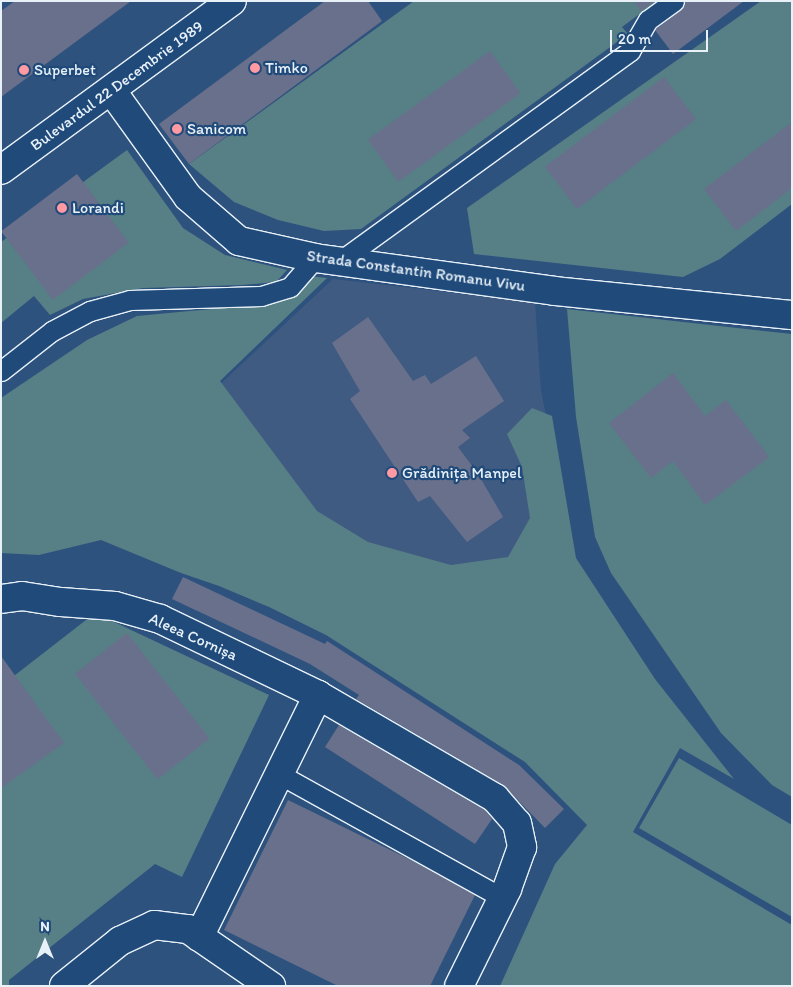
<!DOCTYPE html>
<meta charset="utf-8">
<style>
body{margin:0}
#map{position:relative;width:793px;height:987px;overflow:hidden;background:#2e527e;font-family:Itim,sans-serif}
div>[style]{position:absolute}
.built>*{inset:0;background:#405b82}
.green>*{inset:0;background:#577f86}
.building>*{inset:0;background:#69708c;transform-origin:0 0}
.roads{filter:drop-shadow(1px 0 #e8f1f8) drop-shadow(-1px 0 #e8f1f8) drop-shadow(0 1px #e8f1f8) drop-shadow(0 -1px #e8f1f8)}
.lane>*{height:19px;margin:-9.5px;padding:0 9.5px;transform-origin:9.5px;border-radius:9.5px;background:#1f4a7a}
.street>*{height:28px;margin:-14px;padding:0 14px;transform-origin:14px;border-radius:14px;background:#1f4a7a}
.primary>*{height:28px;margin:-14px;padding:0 14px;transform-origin:14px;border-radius:14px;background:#1f4a7a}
.dots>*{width:14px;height:14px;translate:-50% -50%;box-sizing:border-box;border:2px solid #1f4a7a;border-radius:50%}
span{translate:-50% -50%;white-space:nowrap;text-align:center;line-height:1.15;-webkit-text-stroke:4.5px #1f4a7a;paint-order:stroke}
.poi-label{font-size:16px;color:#e8f1f8}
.left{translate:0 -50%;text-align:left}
.street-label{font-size:16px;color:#e8f1f8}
.frame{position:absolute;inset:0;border:2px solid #e8f1f8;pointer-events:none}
.north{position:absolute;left:20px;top:917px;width:50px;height:50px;-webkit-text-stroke:4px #1f4a7a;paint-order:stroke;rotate:0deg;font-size:14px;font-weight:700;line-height:20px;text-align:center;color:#e8f1f8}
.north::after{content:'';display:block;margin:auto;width:18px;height:22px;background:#e8f1f8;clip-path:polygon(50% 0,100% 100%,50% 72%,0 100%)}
.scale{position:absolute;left:610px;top:30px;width:98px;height:22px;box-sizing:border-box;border:2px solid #e8f1f8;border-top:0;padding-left:6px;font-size:15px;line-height:18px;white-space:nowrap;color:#e8f1f8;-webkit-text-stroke:4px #1f4a7a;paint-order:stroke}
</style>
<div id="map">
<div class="built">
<i style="clip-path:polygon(333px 279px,535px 302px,541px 391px,575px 559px,491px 626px,319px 558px,185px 417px)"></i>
</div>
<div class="green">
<i style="clip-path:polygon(414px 1px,657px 1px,622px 27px,628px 34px,361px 229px,324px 231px,278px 220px,234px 202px,189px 164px)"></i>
<i style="clip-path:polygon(761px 1px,792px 1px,792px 204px,720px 259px,683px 277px,474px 254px,467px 208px)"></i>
<i style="clip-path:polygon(127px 150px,183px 228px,225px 255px,287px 270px,276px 282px,242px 285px,143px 288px,83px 299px,50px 315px,34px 296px,1px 323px,1px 242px)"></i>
<i style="clip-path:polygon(309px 276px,327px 278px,220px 381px,317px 511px,368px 542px,451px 565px,508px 557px,530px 518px,522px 467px,507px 434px,532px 408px,552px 416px,576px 558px,655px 679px,734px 779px,680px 748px,633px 832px,792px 925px,792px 986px,500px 986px,555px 864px,587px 825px,525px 762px,326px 635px,269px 607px,219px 586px,181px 573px,101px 540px,39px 555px,1px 553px,1px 398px,87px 340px,137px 316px,264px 304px)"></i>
<i style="clip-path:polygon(567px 309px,792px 334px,792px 797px,772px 785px,721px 733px,611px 573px,595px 537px,576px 417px)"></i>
<i style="clip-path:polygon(95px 613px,269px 695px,182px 877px,155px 864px,9px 980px,9px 986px,1px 986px,1px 686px)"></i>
<i style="clip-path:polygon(679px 758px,792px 825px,792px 917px,639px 828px)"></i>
</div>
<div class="building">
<i style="clip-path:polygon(15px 1px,131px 1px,1px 97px,1px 11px)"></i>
<i style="clip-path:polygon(325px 1px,368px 1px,382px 21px,189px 164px,159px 124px)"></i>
<i style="clip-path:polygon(634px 1px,655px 1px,641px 11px)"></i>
<i style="clip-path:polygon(685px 1px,744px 1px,673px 54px,655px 30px,681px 10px)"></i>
<i style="left:490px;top:51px;width:52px;height:151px;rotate:54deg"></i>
<i style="left:664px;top:77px;width:53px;height:149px;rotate:53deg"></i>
<i style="clip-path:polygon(792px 122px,792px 188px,736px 231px,704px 189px)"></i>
<i style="left:77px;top:174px;width:86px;height:95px;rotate:53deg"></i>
<i style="clip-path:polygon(368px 317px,413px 381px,425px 375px,431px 384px,476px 356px,504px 401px,462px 430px,470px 438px,458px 447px,478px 474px,503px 517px,467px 542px,430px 496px,418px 502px,350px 399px,360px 391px,332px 343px)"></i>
<i style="clip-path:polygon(673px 373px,705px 416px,726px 400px,769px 457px,705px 505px,673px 461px,651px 478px,609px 423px)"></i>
<i style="clip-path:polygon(183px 577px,325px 644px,327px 641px,519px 765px,564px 809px,545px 828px,503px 785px,356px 699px,359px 695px,310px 664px,172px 599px)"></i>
<i style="left:127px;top:633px;width:134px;height:66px;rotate:52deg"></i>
<i style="clip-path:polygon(1px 656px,64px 743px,1px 788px)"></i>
<i style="clip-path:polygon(339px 725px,485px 810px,492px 819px,475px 844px,325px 747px)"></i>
<i style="clip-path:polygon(288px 800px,417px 863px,475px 895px,430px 986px,338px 986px,224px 930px)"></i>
</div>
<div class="roads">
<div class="lane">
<i style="left:340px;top:261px;width:358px;rotate:-35.9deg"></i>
<i style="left:630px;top:51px;width:36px;rotate:-60deg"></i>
<i style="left:648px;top:20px;width:32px;rotate:-36deg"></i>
<i style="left:1px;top:371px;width:65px;rotate:-38.1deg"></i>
<i style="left:52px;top:331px;width:43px;rotate:-27.8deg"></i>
<i style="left:90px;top:311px;width:41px;rotate:-15.4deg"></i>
<i style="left:130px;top:300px;width:131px;rotate:-1.7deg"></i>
<i style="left:261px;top:296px;width:30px;rotate:-17deg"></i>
<i style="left:290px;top:287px;width:38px;rotate:-49deg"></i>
<i style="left:279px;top:774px;width:256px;rotate:29deg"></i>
</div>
<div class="street">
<i style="left:109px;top:93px;width:5px;rotate:11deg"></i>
<i style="left:114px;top:94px;width:127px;rotate:54.3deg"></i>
<i style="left:188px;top:197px;width:67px;rotate:40.8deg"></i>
<i style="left:239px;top:241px;width:78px;rotate:12.6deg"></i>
<i style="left:315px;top:258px;width:242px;rotate:7.8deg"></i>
<i style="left:555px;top:291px;width:238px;rotate:5.8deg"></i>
<i style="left:1px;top:599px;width:21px;rotate:-8deg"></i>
<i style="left:22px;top:596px;width:39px;rotate:9deg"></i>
<i style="left:61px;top:602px;width:54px;rotate:4.2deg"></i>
<i style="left:115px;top:606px;width:47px;rotate:16.1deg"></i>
<i style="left:160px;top:619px;width:175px;rotate:25.7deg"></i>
<i style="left:318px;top:695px;width:205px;rotate:30.2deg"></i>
<i style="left:495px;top:798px;width:33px;rotate:49deg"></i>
<i style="left:517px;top:823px;width:25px;rotate:78deg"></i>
<i style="left:522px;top:847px;width:45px;rotate:109.7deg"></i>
<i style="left:507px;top:889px;width:108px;rotate:116.3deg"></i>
<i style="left:199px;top:937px;width:270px;rotate:-63.8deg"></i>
<i style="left:64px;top:986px;width:72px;rotate:-38.8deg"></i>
<i style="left:120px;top:941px;width:38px;rotate:-25deg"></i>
<i style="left:154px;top:925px;width:34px;rotate:7deg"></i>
<i style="left:188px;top:929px;width:101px;rotate:34.5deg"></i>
</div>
<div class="primary">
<i style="left:1px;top:170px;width:286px;rotate:-36.2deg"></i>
</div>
</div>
<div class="dots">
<i style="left:255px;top:68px;background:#ff9aa2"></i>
<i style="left:24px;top:70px;background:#ff9aa2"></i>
<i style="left:177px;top:129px;background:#ff9aa2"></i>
<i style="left:62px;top:208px;background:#ff9aa2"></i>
<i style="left:392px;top:473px;background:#ff9aa2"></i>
</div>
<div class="poi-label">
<span class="left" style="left:265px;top:68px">Timko</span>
<span class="left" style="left:34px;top:70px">Superbet</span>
<span class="left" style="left:187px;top:129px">Sanicom</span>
<span class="left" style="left:72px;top:208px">Lorandi</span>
<span class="left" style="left:402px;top:473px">Grădinița Manpel</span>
</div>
<div class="street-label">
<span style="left:117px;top:86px;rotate:-36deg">Bulevardul 22 Decembrie 1989</span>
<span style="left:416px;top:271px;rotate:8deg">Strada Constantin Romanu Vivu</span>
<span style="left:193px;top:637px;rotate:24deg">Aleea Cornișa</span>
</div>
<div class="frame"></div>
<div class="north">N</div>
<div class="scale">20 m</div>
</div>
